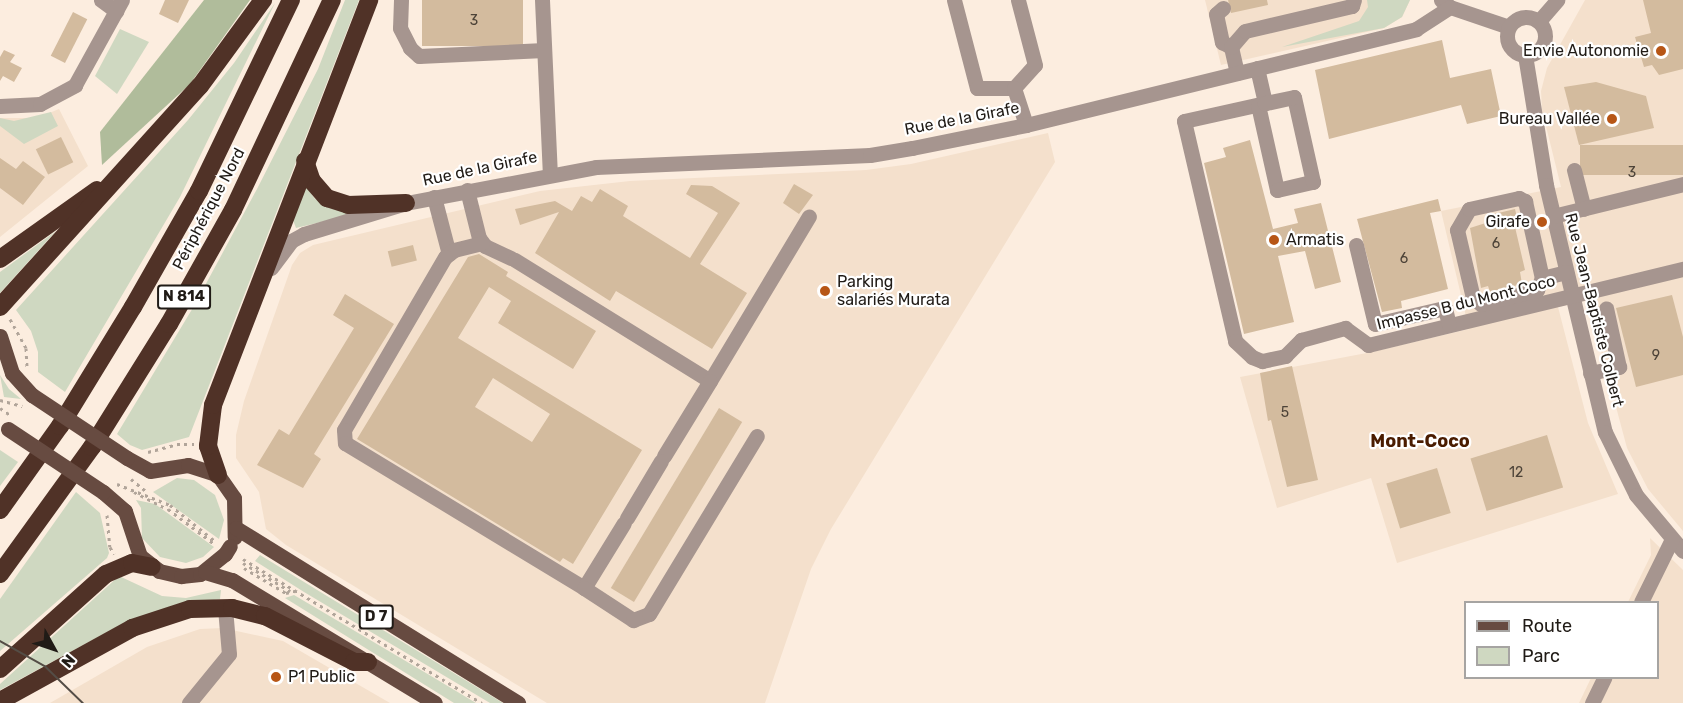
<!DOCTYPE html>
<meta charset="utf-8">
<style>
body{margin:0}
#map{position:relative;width:1683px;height:703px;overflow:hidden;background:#fceddf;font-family:Rubik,sans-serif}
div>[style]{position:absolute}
.built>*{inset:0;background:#f4e0cc}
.green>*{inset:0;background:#cfd8c1}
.forest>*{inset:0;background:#b0bc9b}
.building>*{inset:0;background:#d3bb9e;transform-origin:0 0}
.path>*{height:3px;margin-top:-1.5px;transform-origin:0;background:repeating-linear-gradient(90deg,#b1a59a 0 3px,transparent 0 7.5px)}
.minor>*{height:15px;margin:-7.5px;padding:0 7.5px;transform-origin:7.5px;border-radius:7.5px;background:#a6958f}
.minor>.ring{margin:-7.5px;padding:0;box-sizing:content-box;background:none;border:15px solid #a6958f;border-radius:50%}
.major>*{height:15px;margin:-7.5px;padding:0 7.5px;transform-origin:7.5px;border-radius:7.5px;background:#674b41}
.highway>*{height:18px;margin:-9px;padding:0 9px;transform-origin:9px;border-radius:9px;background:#503227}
.tram>*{height:1.5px;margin:-0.75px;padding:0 0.75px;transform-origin:0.75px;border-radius:0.75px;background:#544d46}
.major-bridge>*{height:15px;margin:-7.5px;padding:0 7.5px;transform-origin:7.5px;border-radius:7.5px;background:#674b41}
.dots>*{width:16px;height:16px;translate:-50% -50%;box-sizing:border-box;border:3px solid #fff;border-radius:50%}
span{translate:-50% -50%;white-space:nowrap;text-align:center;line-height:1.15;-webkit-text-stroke:4.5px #fff;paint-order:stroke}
.number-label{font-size:14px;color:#4d4338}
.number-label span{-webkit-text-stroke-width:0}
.shield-label span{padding:2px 4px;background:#fff;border:2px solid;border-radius:4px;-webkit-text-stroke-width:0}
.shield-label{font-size:15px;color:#201b16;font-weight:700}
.poi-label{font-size:16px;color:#201b16}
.right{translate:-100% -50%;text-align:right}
.left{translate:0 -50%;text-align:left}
.street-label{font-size:16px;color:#201b16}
.neighbourhood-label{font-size:18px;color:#4a1c00;font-weight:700}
.legend{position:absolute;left:1464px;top:601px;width:195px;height:78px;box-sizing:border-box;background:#fff;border:2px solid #a6a4a2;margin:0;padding:8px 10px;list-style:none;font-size:18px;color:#201b16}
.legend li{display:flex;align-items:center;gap:12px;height:30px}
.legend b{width:30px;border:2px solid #a6a4a2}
.north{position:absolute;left:24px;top:619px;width:60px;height:60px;-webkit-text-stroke:4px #fff;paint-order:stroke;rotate:130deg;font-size:16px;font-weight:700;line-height:24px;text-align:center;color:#201b16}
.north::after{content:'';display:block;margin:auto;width:21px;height:27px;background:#201b16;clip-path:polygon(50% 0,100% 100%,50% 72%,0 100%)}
</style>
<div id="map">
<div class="built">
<i style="clip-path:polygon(1205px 0,1410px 0,1402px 17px,1384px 28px,1221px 65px)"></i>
<i style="clip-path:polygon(1585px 0,1683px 0,1683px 531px,1648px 489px,1627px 448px,1589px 306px,1593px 299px,1558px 307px,1588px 423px,1618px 494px,1397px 563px,1371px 478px,1277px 508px,1240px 377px,1372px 352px,1469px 329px,1441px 211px,1561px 187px,1542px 110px,1541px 91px,1547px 68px)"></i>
<i style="clip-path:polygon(59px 109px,88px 166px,0 237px,0 118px,37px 118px)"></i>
<i style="clip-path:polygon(1048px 133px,1055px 162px,831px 529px,811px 569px,765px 703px,547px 703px,286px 545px,266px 529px,259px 492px,236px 458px,236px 435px,244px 401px,292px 265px,300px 253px,313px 245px,540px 191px,630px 181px,866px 170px,911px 164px)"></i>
<i style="clip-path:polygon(1650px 538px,1683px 570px,1683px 703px,1579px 703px,1591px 678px,1658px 678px,1658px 602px,1628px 602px,1651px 555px)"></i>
<i style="clip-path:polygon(223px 628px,283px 641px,390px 703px,50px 703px,147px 647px,200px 629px)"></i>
</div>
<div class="green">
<i style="clip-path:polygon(345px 0,359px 0,189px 437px,142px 450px,130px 445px,117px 434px,194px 306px,257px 189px,318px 69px)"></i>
<i style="clip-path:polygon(1367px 0,1410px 0,1402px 17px,1384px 28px,1282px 47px,1359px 21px,1368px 7px)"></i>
<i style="clip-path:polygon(275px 3px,180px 197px,65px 392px,38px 372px,38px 352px,31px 331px,16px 310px,188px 120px,234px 63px)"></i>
<i style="clip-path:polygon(120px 29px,149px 42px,117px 94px,95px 76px)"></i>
<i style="clip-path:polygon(51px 112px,58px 126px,24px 144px,0 126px,0 118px,14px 121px)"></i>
<i style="clip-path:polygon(306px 186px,315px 199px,349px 212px,350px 215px,296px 228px,293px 220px)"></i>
<i style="clip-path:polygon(56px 231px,0 293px,0 272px)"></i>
<i style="clip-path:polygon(0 375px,9px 389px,21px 399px,4px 397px)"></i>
<i style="clip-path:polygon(0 450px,18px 462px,0 486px)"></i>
<i style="clip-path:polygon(177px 478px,194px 480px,215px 495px,224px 520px,219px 539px,153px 492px)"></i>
<i style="clip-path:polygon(76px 492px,100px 513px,109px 553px,107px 558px,0 651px,0 599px)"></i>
<i style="clip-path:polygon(136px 500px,155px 504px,214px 547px,203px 557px,186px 563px,160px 557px,142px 538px,141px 508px)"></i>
<i style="clip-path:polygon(260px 555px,327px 596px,503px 703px,490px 703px,304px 592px,255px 561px)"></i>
<i style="clip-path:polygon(119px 576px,162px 596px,186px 598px,221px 590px,220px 599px,175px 606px,124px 623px,0 690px,0 684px)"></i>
<i style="clip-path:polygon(294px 595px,431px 676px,476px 703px,454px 703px,285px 598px)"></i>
</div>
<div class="forest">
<i style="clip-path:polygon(204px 0,250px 0,190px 84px,102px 165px,100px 132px)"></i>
</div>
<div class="building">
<i style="clip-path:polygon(165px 0,189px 0,178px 23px,159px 14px)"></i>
<i style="left:422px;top:0;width:101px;height:46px"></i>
<i style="clip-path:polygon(1228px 0,1267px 0,1268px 5px,1231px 13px)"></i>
<i style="clip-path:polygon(1643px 0,1683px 0,1683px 69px,1659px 75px,1652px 65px,1644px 67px,1635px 37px,1651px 33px)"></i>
<i style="left:73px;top:12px;width:16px;height:49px;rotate:27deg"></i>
<i style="clip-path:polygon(1442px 40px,1450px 78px,1491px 69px,1501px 116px,1467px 124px,1461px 105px,1329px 139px,1315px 70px)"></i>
<i style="clip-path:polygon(4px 50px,15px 55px,10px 62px,22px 68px,14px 82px,3px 76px,0 81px,0 57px)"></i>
<i style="clip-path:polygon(1596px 82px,1646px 96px,1654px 128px,1579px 145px,1564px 87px)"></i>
<i style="left:61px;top:137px;width:28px;height:28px;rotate:64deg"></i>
<i style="clip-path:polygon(1250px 140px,1273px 229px,1298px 223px,1294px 209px,1321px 203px,1341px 282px,1315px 289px,1305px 251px,1278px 256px,1294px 322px,1244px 334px,1204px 163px,1226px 157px,1223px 148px)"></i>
<i style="left:1683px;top:145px;width:30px;height:103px;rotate:90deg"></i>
<i style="clip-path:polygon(0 158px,16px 169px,23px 161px,45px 177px,23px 205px,0 188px)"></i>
<i style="clip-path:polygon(794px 184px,813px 195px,799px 214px,783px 203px)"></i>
<i style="clip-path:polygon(691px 185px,712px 186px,740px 203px,700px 264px,747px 293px,712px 349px,616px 291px,610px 301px,535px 253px,559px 212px,520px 225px,515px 209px,555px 201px,572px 211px,581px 196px,592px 202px,600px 189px,628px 206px,623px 216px,690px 258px,718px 213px,686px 194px)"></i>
<i style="clip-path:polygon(1438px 199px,1441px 211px,1430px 213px,1448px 289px,1401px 301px,1402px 308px,1382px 312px,1357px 219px)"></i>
<i style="clip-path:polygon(1515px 209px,1519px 226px,1515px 227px,1525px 270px,1520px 272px,1522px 284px,1490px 292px,1488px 286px,1481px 288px,1470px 228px,1495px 220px,1494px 214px)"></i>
<i style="left:413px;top:245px;width:16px;height:26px;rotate:76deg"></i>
<i style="clip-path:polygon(evenodd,479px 254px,508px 272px,506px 276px,596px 331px,573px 369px,498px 323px,511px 301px,489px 287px,458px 338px,642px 450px,573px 564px,563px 558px,560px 562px,357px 439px,468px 257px,479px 254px,493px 378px,550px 414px,532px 442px,475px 407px,493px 378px)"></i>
<i style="clip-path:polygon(345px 294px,394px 324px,314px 454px,321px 459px,303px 488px,257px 465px,279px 429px,289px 435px,354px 328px,333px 315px)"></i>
<i style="clip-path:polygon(1672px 295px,1683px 337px,1683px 375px,1636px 387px,1616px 308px)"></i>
<i style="clip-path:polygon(1292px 366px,1318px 480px,1287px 487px,1271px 420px,1268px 421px,1260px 373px)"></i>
<i style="left:719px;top:408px;width:27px;height:210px;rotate:31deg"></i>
<i style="left:1547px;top:435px;width:55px;height:80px;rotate:73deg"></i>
<i style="left:1437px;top:468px;width:47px;height:53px;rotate:73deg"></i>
</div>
<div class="path">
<i style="left:10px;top:319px;width:33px;rotate:61deg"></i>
<i style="left:26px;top:348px;width:21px;rotate:87deg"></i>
<i style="left:0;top:400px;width:23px;rotate:15deg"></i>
<i style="left:0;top:408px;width:11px;rotate:34deg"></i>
<i style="left:148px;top:452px;width:30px;rotate:-15deg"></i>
<i style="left:177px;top:444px;width:17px"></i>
<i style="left:131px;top:479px;width:21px;rotate:39deg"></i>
<i style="left:117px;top:484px;width:57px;rotate:21.6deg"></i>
<i style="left:170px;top:505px;width:58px;rotate:38.7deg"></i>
<i style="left:134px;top:492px;width:38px;rotate:27deg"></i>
<i style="left:168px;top:509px;width:56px;rotate:37.1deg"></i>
<i style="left:107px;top:515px;width:32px;rotate:85deg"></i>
<i style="left:110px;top:547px;width:8px;rotate:60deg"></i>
<i style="left:243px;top:559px;width:279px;rotate:31.1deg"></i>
<i style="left:243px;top:563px;width:55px;rotate:30.8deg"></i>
<i style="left:244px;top:568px;width:49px;rotate:30.8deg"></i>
<i style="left:286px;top:593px;width:9px;rotate:-13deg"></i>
</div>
<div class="minor">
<i style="left:101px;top:0;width:19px;rotate:36deg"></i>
<i style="left:401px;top:0;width:28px;rotate:92deg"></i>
<i style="left:400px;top:28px;width:22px;rotate:63deg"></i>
<i style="left:410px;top:48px;width:12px;rotate:42deg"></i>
<i style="left:419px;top:56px;width:125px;rotate:-2.7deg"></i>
<i style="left:542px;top:0;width:173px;rotate:87.4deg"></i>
<i style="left:954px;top:0;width:91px;rotate:75.4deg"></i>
<i style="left:977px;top:88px;width:37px"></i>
<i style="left:1014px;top:88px;width:31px;rotate:-48deg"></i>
<i style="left:1035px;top:65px;width:67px;rotate:-104.7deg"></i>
<i style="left:1441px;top:0;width:11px;rotate:38deg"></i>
<i style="left:1450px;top:7px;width:62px;rotate:18.7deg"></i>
<i style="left:1223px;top:8px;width:9px;rotate:139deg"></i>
<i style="left:1216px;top:14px;width:29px;rotate:78deg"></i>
<i style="left:1222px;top:42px;width:10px;rotate:29deg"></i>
<i class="ring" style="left:1507px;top:17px;width:23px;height:23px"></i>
<i style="left:1539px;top:21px;width:28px;rotate:-49deg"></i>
<i style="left:1525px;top:55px;width:132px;rotate:80.8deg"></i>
<i style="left:1546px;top:185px;width:254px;rotate:76.6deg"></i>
<i style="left:1605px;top:432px;width:70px;rotate:63.8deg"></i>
<i style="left:1636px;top:495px;width:73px;rotate:50deg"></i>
<i style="left:1257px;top:68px;width:36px;rotate:77deg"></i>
<i style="left:1265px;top:103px;width:83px;rotate:167.5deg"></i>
<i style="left:1184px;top:121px;width:226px;rotate:76.9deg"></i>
<i style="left:1235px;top:341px;width:23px;rotate:43deg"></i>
<i style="left:1252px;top:357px;width:11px;rotate:22deg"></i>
<i style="left:1262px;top:361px;width:24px;rotate:-12deg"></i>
<i style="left:1285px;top:356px;width:23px;rotate:-45deg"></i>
<i style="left:1301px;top:340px;width:46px;rotate:-15.3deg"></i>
<i style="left:1345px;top:328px;width:29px;rotate:36deg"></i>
<i style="left:1368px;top:345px;width:324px;rotate:-13.6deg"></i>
<i style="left:1237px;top:73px;width:27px;rotate:-103deg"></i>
<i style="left:1231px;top:47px;width:21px;rotate:-49deg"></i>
<i style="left:1245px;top:31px;width:110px;rotate:-13.2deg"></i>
<i style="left:1352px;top:6px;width:6px;rotate:-72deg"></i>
<i style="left:1014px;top:88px;width:39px;rotate:72deg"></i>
<i style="left:1258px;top:105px;width:87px;rotate:77.4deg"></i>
<i style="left:1277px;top:190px;width:37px;rotate:-13deg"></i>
<i style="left:1313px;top:182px;width:87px;rotate:-102.6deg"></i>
<i style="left:1294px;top:97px;width:30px;rotate:168deg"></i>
<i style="left:0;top:106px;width:40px;rotate:-2.9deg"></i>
<i style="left:40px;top:104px;width:40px;rotate:-28deg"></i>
<i style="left:75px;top:85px;width:97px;rotate:-61.1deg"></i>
<i style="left:1574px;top:170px;width:40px;rotate:75.6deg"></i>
<i style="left:467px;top:190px;width:49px;rotate:76deg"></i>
<i style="left:479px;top:238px;width:10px;rotate:53deg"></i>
<i style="left:485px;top:246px;width:29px;rotate:25deg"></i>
<i style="left:434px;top:197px;width:59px;rotate:75.3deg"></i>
<i style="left:1553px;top:216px;width:134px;rotate:-13.8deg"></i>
<i style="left:482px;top:243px;width:29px;rotate:166deg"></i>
<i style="left:454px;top:250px;width:11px;rotate:142deg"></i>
<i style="left:445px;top:257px;width:200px;rotate:120.3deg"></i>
<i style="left:344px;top:430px;width:13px;rotate:86deg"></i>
<i style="left:345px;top:443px;width:280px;rotate:31.2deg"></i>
<i style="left:584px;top:588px;width:76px;rotate:-58.4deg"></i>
<i style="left:1356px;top:245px;width:81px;rotate:76.5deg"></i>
<i style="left:1375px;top:324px;width:72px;rotate:-12.9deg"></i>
<i style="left:1445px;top:308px;width:17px;rotate:77deg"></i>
<i style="left:515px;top:260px;width:229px;rotate:31.8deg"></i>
<i style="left:710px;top:381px;width:192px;rotate:-59deg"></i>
<i style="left:271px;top:268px;width:34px;rotate:-53deg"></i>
<i style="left:291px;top:241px;width:15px;rotate:-28deg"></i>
<i style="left:304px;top:234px;width:107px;rotate:-16.9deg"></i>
<i style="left:406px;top:203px;width:193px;rotate:-10.7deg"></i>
<i style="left:596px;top:167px;width:274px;rotate:-2.5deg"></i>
<i style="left:870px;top:155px;width:43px;rotate:-9.5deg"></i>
<i style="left:912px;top:148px;width:116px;rotate:-11.4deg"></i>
<i style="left:1026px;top:125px;width:402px;rotate:-13.8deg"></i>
<i style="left:1416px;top:29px;width:40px;rotate:-32.9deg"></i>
<i style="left:1542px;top:278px;width:13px;rotate:113deg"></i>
<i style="left:1537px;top:290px;width:58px;rotate:166deg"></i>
<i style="left:1481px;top:304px;width:10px;rotate:-143deg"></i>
<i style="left:1473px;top:298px;width:70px;rotate:-103.2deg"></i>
<i style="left:1457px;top:230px;width:24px;rotate:-60deg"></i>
<i style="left:1469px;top:209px;width:51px;rotate:-12.4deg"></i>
<i style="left:1519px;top:198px;width:7px;rotate:27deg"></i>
<i style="left:1525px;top:201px;width:79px;rotate:77.6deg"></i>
<i style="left:1542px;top:278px;width:25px;rotate:-14deg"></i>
<i style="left:1590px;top:373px;width:30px;rotate:-12deg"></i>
<i style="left:1619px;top:367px;width:60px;rotate:-102.4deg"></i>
<i style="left:664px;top:456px;width:88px;rotate:-58.5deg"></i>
<i style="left:627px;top:518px;width:66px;rotate:-59.2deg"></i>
<i style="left:584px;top:588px;width:59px;rotate:33.1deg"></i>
<i style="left:633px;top:620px;width:17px;rotate:-21deg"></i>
<i style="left:649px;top:614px;width:208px;rotate:-58.8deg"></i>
<i style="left:1641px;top:602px;width:70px;rotate:-63.8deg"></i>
<i style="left:189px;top:703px;width:63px;rotate:-50.8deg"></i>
<i style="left:229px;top:654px;width:46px;rotate:-95deg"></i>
<i style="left:1592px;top:703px;width:28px;rotate:-64deg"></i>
</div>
<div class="major">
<i style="left:0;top:336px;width:39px;rotate:72deg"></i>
<i style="left:12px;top:373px;width:30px;rotate:48deg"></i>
<i style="left:127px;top:458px;width:26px;rotate:29deg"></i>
<i style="left:150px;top:471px;width:38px;rotate:-9deg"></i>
<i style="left:188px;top:465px;width:32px;rotate:18deg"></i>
<i style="left:218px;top:475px;width:28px;rotate:55deg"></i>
<i style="left:234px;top:498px;width:39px;rotate:89deg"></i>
<i style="left:103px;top:492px;width:29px;rotate:41deg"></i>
<i style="left:125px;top:511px;width:47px;rotate:71.6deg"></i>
<i style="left:140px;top:556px;width:24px;rotate:38deg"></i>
<i style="left:159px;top:571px;width:23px;rotate:13deg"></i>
<i style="left:181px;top:576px;width:19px;rotate:-6deg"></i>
<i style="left:200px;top:574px;width:32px;rotate:-39deg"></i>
<i style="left:236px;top:528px;width:332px;rotate:31.8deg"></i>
<i style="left:205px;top:572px;width:28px;rotate:17deg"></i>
<i style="left:232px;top:580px;width:237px;rotate:31.2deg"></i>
</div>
<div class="highway">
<i style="left:305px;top:161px;width:21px;rotate:71deg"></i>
<i style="left:312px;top:181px;width:23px;rotate:49deg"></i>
<i style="left:327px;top:198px;width:22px;rotate:18deg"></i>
<i style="left:348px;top:205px;width:58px;rotate:-2deg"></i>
<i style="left:0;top:259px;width:119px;rotate:-35.4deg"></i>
<i style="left:0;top:307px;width:298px;rotate:-47.9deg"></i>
<i style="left:200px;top:86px;width:107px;rotate:-53.8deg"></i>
<i style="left:218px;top:475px;width:31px;rotate:-109deg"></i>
<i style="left:208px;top:446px;width:41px;rotate:-83deg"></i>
<i style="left:213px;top:405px;width:434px;rotate:-68.9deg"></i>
<i style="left:0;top:510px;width:103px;rotate:-54.5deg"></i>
<i style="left:60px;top:426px;width:140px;rotate:-58.5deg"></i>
<i style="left:133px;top:307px;width:133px;rotate:-60.4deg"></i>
<i style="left:199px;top:191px;width:212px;rotate:-64.3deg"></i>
<i style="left:0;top:574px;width:157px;rotate:-54.1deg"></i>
<i style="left:92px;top:447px;width:145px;rotate:-58deg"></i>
<i style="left:169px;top:324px;width:131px;rotate:-60.7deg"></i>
<i style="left:233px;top:210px;width:232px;rotate:-64.8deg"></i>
<i style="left:0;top:669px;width:142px;rotate:-41.9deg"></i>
<i style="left:106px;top:574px;width:28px;rotate:-23deg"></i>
<i style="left:132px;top:563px;width:20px;rotate:11deg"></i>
<i style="left:0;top:701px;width:151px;rotate:-28.9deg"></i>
<i style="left:132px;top:628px;width:61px;rotate:-18.1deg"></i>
<i style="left:190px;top:609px;width:42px;rotate:-1.4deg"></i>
<i style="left:232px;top:608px;width:34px;rotate:14deg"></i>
<i style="left:265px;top:616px;width:100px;rotate:27.3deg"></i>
<i style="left:354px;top:662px;width:14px"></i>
</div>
<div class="tram">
<i style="left:0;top:641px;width:51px;rotate:29.1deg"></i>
<i style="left:45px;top:666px;width:53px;rotate:44.2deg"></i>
</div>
<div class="major-bridge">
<i style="left:32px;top:395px;width:114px;rotate:33.6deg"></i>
<i style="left:8px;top:429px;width:114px;rotate:33.6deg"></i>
<i style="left:225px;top:554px;width:9px;rotate:-58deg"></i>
</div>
<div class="dots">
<i style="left:1661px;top:51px;background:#b75616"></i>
<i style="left:1612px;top:119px;background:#b75616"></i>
<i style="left:1542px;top:222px;background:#b75616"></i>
<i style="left:1274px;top:240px;background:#b75616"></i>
<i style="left:825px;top:291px;background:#b75616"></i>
<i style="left:276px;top:677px;background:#b75616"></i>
</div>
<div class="number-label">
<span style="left:474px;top:21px">3</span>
<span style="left:1632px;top:173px">3</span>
<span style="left:1496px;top:244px">6</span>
<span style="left:1404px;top:259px">6</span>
<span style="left:1656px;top:356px">9</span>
<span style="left:1285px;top:413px">5</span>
<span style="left:1516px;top:473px">12</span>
</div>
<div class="shield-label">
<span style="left:184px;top:297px">N 814</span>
<span style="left:376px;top:617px">D 7</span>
</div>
<div class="poi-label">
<span class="right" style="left:1649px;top:51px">Envie Autonomie</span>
<span class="right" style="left:1600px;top:119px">Bureau Vallée</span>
<span class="right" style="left:1530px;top:222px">Girafe</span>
<span class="left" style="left:1286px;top:240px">Armatis</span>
<span class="left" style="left:837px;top:291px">Parking<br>salariés Murata</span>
<span class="left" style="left:288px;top:677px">P1 Public</span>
</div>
<div class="street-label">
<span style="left:962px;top:119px;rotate:-11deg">Rue de la Girafe</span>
<span style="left:480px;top:169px;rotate:-12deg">Rue de la Girafe</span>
<span style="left:209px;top:209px;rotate:-62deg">Périphérique Nord</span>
<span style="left:1466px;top:303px;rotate:-14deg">Impasse B du Mont Coco</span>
<span style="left:1594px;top:310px;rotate:76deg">Rue Jean-Baptiste Colbert</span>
</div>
<div class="neighbourhood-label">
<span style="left:1420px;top:441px">Mont-Coco</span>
</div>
<ul class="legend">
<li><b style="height:8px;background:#674b41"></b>Route</li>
<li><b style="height:16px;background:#cfd8c1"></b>Parc</li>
</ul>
<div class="north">N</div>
</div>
